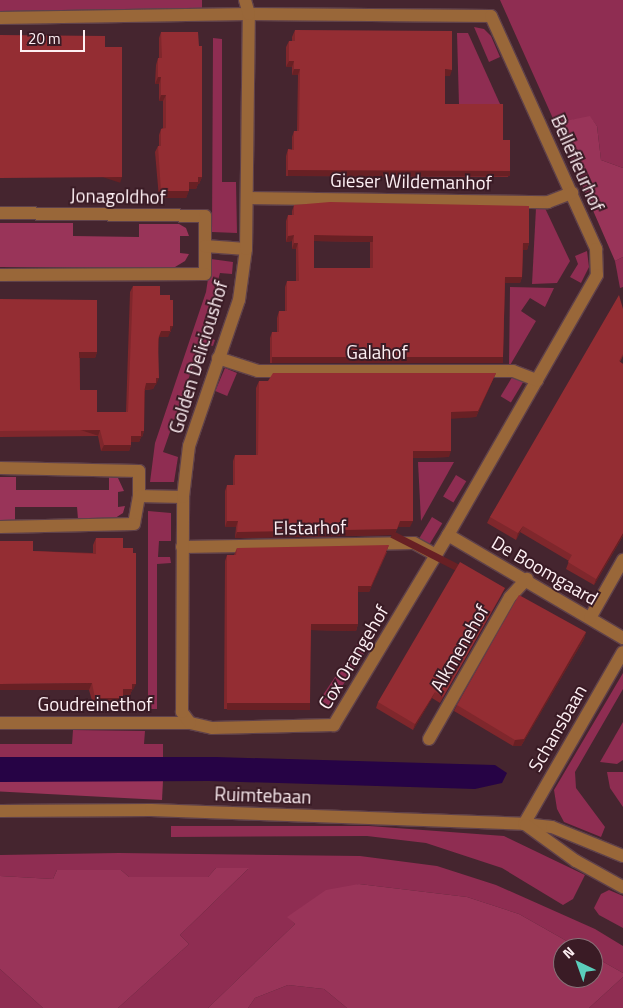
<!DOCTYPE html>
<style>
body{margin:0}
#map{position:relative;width:623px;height:1008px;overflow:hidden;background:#45252f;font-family:"Titillium Web",sans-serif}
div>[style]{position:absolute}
.green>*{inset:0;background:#8f2d52;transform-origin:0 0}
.forest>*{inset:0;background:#993459;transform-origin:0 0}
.water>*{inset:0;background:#260345}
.roads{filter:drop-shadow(1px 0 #5f414a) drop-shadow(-1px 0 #5f414a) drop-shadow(0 1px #5f414a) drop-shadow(0 -1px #5f414a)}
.minor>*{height:12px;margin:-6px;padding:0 6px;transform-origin:6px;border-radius:6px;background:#996739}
.wall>*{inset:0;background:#7f272c}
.shaded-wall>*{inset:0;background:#682024;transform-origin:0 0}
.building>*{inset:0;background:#942d33}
span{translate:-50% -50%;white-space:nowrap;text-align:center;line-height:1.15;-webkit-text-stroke:4px #3a1b25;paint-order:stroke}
.street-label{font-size:19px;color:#fdeff3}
.north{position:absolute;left:553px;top:938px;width:50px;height:50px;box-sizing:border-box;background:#3a1b25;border:1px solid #887077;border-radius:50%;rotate:318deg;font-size:14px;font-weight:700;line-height:20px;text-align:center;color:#fdeff3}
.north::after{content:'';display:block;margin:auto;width:18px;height:22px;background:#5bcebc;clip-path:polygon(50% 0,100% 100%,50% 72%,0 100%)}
.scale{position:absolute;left:20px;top:30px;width:65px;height:22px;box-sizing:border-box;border:2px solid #fdeff3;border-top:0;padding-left:6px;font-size:15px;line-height:18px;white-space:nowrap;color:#fdeff3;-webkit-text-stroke:4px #3a1b25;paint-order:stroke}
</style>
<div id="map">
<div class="green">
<i style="left:0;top:0;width:202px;height:12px"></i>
<i style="clip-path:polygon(500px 0,623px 0,623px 168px,601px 160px,597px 126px,590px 117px,555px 123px)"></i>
<i style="clip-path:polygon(474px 27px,484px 29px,491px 36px,500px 57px,489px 62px)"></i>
<i style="clip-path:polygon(457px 33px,468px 33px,500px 104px,459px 105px)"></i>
<i style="clip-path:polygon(213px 38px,222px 39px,222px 182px,236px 182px,237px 233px,212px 232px)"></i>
<i style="clip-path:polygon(544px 206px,570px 261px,557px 283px,532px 284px,536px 208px)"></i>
<i style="clip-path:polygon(587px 251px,589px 267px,581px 283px,570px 277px,578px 264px,575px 256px)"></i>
<i style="clip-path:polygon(623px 257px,623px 287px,620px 288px,615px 261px)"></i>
<i style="clip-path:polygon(211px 259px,233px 262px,232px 274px,220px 273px,203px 336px,215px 340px,213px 346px,201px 343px,163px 452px,178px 457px,174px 482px,150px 482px,155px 443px,206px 292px)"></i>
<i style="clip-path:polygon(510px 287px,554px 288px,545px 307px,530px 298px,521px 311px,536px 321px,509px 367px)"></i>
<i style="left:225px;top:368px;width:13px;height:25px;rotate:23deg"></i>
<i style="left:514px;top:374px;width:12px;height:26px;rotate:31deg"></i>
<i style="clip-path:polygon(418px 462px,454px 462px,421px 521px)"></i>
<i style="left:456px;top:475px;width:12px;height:25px;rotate:31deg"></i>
<i style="clip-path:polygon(148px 511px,171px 513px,171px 541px,159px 541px,158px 557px,170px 557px,171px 563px,157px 564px,157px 709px,148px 709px)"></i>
<i style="left:432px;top:517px;width:12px;height:25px;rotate:31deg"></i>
<i style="left:360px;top:640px;width:11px;height:72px;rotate:34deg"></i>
<i style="clip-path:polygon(623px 673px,623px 689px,575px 772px,576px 788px,605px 827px,601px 837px,564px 822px,557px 809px,554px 790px)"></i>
<i style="clip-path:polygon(623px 722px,623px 760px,617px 764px,600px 762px)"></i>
<i style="clip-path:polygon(73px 730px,145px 731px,144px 744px,163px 744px,163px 757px,0 757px,0 744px,72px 744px)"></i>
<i style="clip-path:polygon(607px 772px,623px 772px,623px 807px,610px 788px)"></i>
<i style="clip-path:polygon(171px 826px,369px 826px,504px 836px,585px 875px,573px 899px,563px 905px,502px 868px,426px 843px,367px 836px,171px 837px)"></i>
<i style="clip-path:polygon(119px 853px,360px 856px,437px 866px,496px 885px,595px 929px,623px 946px,623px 973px,593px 956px,593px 948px,579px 948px,519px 914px,467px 897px,359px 884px,288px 917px,295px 924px,208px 1008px,118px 1008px,189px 944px,180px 935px,248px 869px,216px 868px,208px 877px,129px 877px,121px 870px,57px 870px,53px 879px,0 876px,0 855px)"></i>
<i style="clip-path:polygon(609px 890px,623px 896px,623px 928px,599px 915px,594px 908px,601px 894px)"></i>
<i style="clip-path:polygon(0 969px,43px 1008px,0 1008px)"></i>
<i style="clip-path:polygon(623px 977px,623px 1008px,589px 1008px)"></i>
<i style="clip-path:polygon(288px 985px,324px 989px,347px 1008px,248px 1008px,255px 998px)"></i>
</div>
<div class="forest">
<i style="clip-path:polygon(590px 116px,597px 126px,601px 160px,623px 168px,623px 257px,615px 261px,555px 123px)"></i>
<i style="clip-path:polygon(0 223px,73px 223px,73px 236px,139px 237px,139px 224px,179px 224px,186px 228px,189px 236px,180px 236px,180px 253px,189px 254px,185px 261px,175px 267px,0 267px)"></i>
<i style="clip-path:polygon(0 477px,16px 477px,16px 490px,109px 490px,109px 477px,118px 478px,124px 491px,118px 492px,118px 507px,125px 506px,123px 513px,112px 520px,78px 519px,77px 507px,15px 507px,15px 520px,0 520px)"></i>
<i style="left:163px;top:781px;width:19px;height:163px;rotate:93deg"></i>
<i style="clip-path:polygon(216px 868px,249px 868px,180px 935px,189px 944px,118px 1008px,43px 1008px,0 969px,0 876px,53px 879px,57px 870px,121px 870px,129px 877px,208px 877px)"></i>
<i style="clip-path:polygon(359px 884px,467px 897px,519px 914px,579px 948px,563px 948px,563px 978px,593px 978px,593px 956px,623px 973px,623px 977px,589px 1008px,347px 1008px,324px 989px,288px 985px,255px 998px,248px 1008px,208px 1008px,295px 924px,287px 917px,326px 890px)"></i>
</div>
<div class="water">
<i style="clip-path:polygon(0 757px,216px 757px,495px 765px,507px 773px,502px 783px,475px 789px,209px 781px,0 782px)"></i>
</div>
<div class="roads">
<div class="minor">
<i style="left:0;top:18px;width:249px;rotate:-0.9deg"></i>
<i style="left:249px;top:14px;width:242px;rotate:0.5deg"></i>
<i style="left:491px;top:16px;width:256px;rotate:65.7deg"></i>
<i style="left:596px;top:249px;width:26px;rotate:88deg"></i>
<i style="left:597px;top:275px;width:300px;rotate:119.8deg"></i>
<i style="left:448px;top:535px;width:222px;rotate:121deg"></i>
<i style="left:334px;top:725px;width:122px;rotate:178.6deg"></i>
<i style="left:212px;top:728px;width:23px;rotate:-167deg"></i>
<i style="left:190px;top:723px;width:190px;rotate:180deg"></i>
<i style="left:247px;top:198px;width:301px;rotate:0.8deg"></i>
<i style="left:548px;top:202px;width:26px;rotate:-21deg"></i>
<i style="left:0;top:213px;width:205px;rotate:0.8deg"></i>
<i style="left:205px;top:216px;width:58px;rotate:90deg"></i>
<i style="left:205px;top:274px;width:205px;rotate:179.7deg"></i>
<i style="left:205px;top:246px;width:41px;rotate:4.2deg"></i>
<i style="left:218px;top:358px;width:42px;rotate:18deg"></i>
<i style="left:258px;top:371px;width:255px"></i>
<i style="left:513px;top:371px;width:26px;rotate:21deg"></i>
<i style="left:0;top:468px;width:139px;rotate:1.2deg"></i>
<i style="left:139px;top:471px;width:25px;rotate:90deg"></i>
<i style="left:139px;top:496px;width:28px;rotate:100deg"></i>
<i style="left:134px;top:524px;width:134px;rotate:178.7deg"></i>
<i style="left:139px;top:496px;width:44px;rotate:1.3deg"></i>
<i style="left:448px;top:535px;width:203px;rotate:30.5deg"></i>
<i style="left:182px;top:547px;width:232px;rotate:-1deg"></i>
<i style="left:414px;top:543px;width:25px;rotate:29deg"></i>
<i style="left:590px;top:618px;width:67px;rotate:-60.4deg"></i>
<i style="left:190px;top:723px;width:14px;rotate:-126deg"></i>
<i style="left:182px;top:712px;width:215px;rotate:-89.7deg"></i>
<i style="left:183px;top:497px;width:51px;rotate:-83.3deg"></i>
<i style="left:189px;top:446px;width:154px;rotate:-71.1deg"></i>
<i style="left:239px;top:300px;width:51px;rotate:-82.2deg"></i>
<i style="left:246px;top:249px;width:235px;rotate:-89.3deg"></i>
<i style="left:249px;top:14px;width:15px;rotate:-106deg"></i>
<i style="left:429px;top:739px;width:163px;rotate:-60.3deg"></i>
<i style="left:510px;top:597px;width:25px;rotate:-47deg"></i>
<i style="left:0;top:811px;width:151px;rotate:-0.4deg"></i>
<i style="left:151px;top:810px;width:373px;rotate:2.1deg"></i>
<i style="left:524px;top:824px;width:28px;rotate:6deg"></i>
<i style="left:552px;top:827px;width:77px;rotate:22.2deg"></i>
<i style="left:524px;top:824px;width:198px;rotate:-60.1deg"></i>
<i style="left:526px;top:825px;width:62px;rotate:35.8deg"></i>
<i style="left:576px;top:861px;width:54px;rotate:29deg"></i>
</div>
</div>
<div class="wall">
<i style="clip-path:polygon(295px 30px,450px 76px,445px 76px,445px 104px,503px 140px,510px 171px,508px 177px,286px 176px,286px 156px,288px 149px,292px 150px,292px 137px,294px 131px,297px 131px,298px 75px,292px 75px,292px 67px,286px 67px,286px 47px,289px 41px,292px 41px,292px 37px)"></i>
<i style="clip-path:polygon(161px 32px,202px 177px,199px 184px,198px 184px,196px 189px,189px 189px,186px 198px,159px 198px,155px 152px,158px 146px,159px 146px,159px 135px,161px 129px,163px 128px,163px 101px,159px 101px,159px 84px,155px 84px,156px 65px,158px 58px,159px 58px,159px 38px)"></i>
<i style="clip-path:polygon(evenodd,294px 205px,529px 243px,527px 250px,523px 250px,522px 277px,520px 283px,505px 283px,503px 357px,501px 363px,270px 363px,270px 338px,272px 332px,277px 332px,277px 318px,279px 311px,285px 311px,285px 287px,287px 281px,296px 281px,296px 249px,292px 249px,292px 241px,286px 242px,286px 221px,288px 215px,292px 215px,292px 211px,294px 205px,314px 241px,370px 242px,370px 268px,314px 268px,314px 241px)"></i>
<i style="clip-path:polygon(133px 286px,160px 295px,171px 332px,169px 332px,168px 337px,159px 337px,156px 385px,155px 385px,153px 389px,145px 390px,144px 431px,142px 437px,141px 437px,139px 442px,131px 442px,131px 445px,129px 451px,101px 451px,98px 436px,0 437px,0 299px,97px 352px,95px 358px,80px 358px,80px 390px,97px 412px,126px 412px,130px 292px)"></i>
<i style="clip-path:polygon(623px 309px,623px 356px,620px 362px,623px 364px,623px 536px,594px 585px,566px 569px,569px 561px,520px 532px,516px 540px,487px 523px,490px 517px)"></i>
<i style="clip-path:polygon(493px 379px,476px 417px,451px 418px,449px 457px,413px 458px,410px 527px,398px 527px,394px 535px,235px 538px,236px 527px,225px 527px,225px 491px,227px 485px,233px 485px,233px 461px,235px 455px,256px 455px,256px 388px,259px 381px)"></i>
<i style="clip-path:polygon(96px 538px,123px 548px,133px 690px,132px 690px,130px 695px,123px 695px,123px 698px,120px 705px,93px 704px,89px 690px,33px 551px,93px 553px,93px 545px)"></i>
<i style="clip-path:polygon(237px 548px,387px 552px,369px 592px,358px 592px,358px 624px,356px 631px,311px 630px,308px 709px,224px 709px,225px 561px,227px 555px,234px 555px)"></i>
<i style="clip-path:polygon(502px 594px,440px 703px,432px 698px,413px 730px,376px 708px,378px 702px)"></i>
<i style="clip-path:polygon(586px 632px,584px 639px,521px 746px,513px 746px,454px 711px,457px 705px)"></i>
</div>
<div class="shaded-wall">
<i style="clip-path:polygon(289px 61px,294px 61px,292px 67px,286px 67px)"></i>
<i style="clip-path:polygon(294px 69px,300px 69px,298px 75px,292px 75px)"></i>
<i style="clip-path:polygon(445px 69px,452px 70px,450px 76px,443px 76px)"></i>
<i style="clip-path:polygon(158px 77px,161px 77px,159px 84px,155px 84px)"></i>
<i style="clip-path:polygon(161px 95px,166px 95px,163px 101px,159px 101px)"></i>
<i style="left:288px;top:170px;width:222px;height:6px"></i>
<i style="left:122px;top:177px;width:6px;height:122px;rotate:108deg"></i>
<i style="clip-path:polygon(198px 177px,202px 177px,199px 184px,198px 184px,196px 189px,186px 189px,189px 182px)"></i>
<i style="clip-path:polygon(161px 191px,189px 191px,186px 198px,159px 198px)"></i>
<i style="clip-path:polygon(294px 235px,292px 241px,286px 242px,288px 236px)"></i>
<i style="left:314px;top:235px;width:59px;height:6px;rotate:1deg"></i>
<i style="clip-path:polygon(294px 243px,298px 243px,296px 249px,292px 249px)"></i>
<i style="clip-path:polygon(523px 243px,529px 243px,527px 250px,521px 250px)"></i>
<i style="clip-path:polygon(505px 277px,522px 277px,520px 283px,503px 283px)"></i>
<i style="clip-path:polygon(170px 326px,173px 326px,168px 337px,158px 337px,161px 331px)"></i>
<i style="clip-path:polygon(79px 352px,97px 352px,95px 358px,77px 358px)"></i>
<i style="left:272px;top:357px;width:231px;height:6px"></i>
<i style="clip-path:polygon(496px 373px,476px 417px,449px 419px,451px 412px)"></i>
<i style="clip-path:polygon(156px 378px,159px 378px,156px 385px,155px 385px,153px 389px,144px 390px,146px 383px)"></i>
<i style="left:100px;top:430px;width:6px;height:100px;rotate:108deg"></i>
<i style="clip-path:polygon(141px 431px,144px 431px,142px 437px,141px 437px,139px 442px,129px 442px,131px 436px)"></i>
<i style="clip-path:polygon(104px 445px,131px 445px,129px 451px,101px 451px)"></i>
<i style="clip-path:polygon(413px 451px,451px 451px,449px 457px,411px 458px)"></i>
<i style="clip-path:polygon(227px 521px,238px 521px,236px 527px,225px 527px)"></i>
<i style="clip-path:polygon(400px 521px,413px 521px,410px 527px,398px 527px,394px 535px,235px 538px,237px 532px)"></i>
<i style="clip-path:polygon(523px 526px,516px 540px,518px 533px)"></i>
<i style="clip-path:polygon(623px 533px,623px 536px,594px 585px,596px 579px)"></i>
<i style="clip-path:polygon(389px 545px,369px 592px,356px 592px,358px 586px)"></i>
<i style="left:505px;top:588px;width:7px;height:125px;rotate:117deg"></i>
<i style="clip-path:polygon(311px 624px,358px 624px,356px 631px,308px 630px)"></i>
<i style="clip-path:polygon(586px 632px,584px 639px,521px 746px,513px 746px,515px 740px)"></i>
<i style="clip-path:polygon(92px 683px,89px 690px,0 690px,0 684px)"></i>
<i style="clip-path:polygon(132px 684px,136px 684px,133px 690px,132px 690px,130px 695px,121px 695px,123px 689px)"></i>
<i style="clip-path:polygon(435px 692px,432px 698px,413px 730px,415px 724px)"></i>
<i style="clip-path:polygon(95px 698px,123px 698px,120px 705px,93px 704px)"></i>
<i style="left:227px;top:703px;width:83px;height:7px"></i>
</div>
<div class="building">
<i style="clip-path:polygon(295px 30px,452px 31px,452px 70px,445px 69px,445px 104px,503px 104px,503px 140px,510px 140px,510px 171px,288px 170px,288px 149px,294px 150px,294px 131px,299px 131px,300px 69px,294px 69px,294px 61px,289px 61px,289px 41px,295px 41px)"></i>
<i style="clip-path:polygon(161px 32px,198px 32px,199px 46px,202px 46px,202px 177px,198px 177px,198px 182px,189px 182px,189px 191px,161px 191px,158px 146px,161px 146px,161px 129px,166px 128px,166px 95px,161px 95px,161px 77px,158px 77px,158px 58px,162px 58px)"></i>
<i style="clip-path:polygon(0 35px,105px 36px,105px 47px,122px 47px,122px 177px,0 178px)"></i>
<i style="clip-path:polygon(evenodd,330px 202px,529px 206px,529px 243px,523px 243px,522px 277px,505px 277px,503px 357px,272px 357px,272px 332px,279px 332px,279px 311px,287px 311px,287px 281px,299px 281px,298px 243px,294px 243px,294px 235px,288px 236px,288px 215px,294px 215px,294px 205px,330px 202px,314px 235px,373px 236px,373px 268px,314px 268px,314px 235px)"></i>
<i style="clip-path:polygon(133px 286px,160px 286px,160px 295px,170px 295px,170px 300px,173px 300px,173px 326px,170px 326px,170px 331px,161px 331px,158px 339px,159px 378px,156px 378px,156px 383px,146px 383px,144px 392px,144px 431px,141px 431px,141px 436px,131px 436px,131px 445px,104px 445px,100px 430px,0 431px,0 299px,97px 300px,97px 352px,79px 352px,80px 390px,97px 390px,97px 412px,128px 412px)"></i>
<i style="clip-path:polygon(619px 295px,623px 309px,623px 354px,619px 361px,623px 364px,623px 533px,596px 579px,568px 562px,572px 555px,523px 526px,518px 533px,490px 517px)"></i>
<i style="clip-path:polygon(273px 373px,496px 373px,478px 411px,451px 412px,451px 451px,413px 451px,413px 521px,400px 521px,397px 529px,237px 532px,238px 521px,227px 521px,227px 485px,235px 485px,235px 455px,258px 455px,259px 381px,268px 381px)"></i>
<i style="clip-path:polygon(96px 538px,123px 538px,123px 548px,133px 548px,133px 553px,136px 553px,136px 684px,132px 684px,132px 689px,123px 689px,123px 698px,95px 698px,92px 683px,0 684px,0 541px,33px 541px,33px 551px,96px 554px)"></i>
<i style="clip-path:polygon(389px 545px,371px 586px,358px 586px,358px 624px,311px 624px,310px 703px,227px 703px,227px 555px,236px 555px,237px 548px)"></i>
<i style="clip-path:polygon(460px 562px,505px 588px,443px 697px,435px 692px,415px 724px,378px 702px)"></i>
<i style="clip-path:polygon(519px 595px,586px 632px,524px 739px,515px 740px,457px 705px)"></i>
</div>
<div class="street-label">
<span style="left:578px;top:163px;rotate:66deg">Bellefleurhof</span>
<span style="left:411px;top:181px;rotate:1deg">Gieser Wildemanhof</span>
<span style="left:118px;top:196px;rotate:1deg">Jonagoldhof</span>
<span style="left:377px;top:352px">Galahof</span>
<span style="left:198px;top:357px;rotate:-73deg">Golden Delicioushof</span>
<span style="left:310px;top:527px;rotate:-1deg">Elstarhof</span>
<span style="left:545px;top:570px;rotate:30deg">De Boomgaard</span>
<span style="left:459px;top:648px;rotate:-60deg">Alkmenehof</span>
<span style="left:353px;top:657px;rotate:-59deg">Cox Orangehof</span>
<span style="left:95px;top:704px">Goudreinethof</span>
<span style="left:557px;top:728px;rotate:-60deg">Schansbaan</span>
<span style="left:263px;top:795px;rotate:2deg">Ruimtebaan</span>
</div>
<div class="north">N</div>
<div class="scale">20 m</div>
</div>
